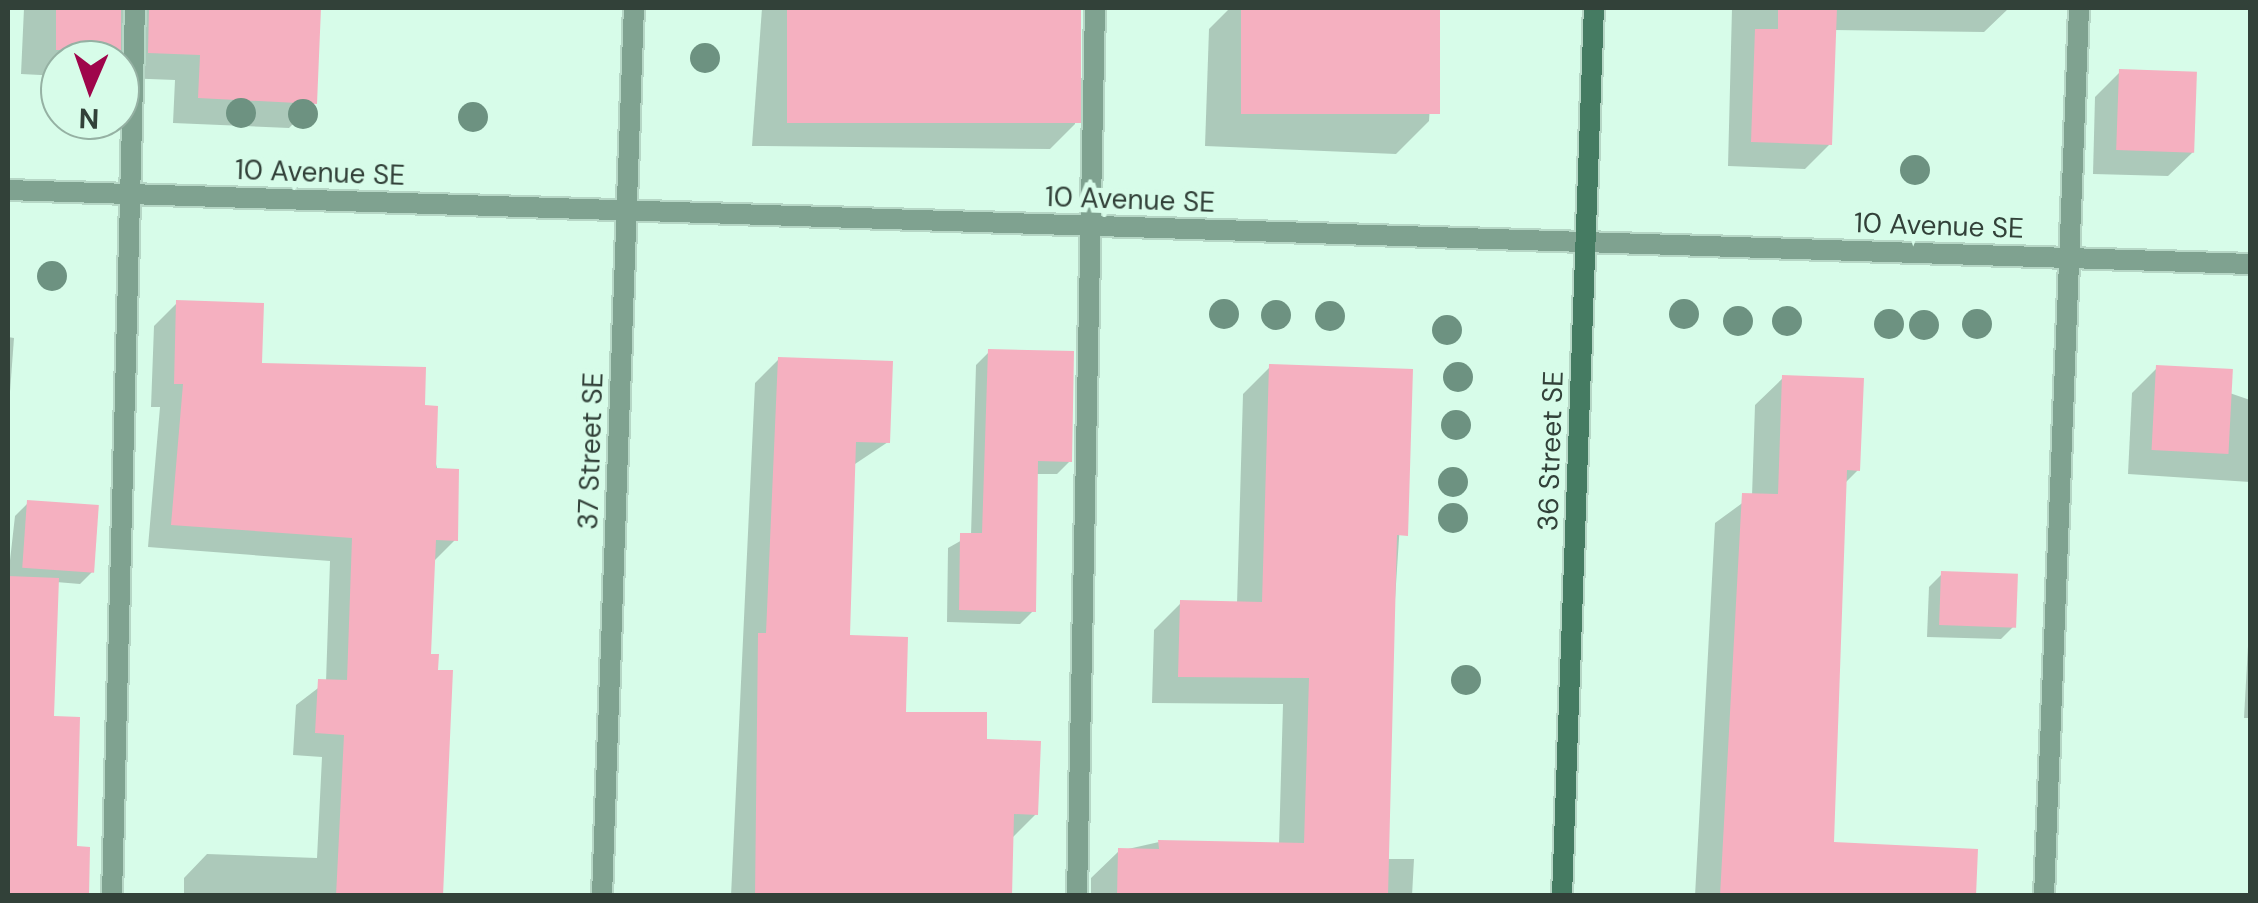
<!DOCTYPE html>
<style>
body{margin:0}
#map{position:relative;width:2258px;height:903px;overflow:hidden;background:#d7fce9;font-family:"DM Sans",sans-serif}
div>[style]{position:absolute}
.shadow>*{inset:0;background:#0003}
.building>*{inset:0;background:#f5b0c0;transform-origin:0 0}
.roads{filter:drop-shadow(2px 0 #b6d7c6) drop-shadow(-2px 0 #b6d7c6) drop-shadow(0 2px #b6d7c6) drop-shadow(0 -2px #b6d7c6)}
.lane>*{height:20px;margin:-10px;padding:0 10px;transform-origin:10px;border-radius:10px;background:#7fa290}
.street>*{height:20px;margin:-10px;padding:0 10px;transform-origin:10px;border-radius:10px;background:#7fa290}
.secondary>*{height:20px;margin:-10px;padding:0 10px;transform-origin:10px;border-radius:10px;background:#457b62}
.trees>*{width:30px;height:30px;margin:-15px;border-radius:50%;background:#6d9281}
span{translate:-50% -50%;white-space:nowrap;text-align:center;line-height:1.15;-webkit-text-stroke:10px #d7fce9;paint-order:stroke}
.street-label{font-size:28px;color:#324139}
.frame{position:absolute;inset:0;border:10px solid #324139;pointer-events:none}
.north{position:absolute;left:40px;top:40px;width:100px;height:100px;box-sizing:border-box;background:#d7fce9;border:2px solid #95b1a3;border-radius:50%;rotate:182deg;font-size:28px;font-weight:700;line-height:40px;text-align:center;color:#324139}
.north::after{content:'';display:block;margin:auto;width:35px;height:45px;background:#9f054b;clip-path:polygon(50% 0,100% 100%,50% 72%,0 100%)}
</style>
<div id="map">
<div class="shadow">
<i style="clip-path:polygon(24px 8px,319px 8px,315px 102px,289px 128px,173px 123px,175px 80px,123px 78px,120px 49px,109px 60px,60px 60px,60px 76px,21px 74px)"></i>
<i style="clip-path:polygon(762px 8px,1079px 8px,1075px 124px,1050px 149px,752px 146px)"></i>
<i style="clip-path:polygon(1230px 8px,1436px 8px,1429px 121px,1396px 154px,1205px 146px,1209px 29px)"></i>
<i style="clip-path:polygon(1732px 8px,2009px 8px,1984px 32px,1834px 30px,1830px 144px,1805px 169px,1728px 166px)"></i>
<i style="clip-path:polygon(2120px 72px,2193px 152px,2168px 176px,2093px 174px,2095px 97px)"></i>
<i style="clip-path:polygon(177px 303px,259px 366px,422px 408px,455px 540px,433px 562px,428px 656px,440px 896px,184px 896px,184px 878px,207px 854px,317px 858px,322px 757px,293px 755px,296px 705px,326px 682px,330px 561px,148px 547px,160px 407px,151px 407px,154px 326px)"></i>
<i style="clip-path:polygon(8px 337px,14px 338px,8px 419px)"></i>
<i style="clip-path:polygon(989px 352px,1070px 461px,1057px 474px,1036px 474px,1033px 611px,1020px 624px,947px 622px,948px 548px,971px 535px,976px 365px)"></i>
<i style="clip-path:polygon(779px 359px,888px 442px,852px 466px,847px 638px,904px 714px,984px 742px,1036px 814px,1011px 839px,1010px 896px,731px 896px,755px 383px)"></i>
<i style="clip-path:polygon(1270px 367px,1410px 372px,1384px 766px,1387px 859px,1414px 859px,1412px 896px,1091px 896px,1091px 878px,1119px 851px,1159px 842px,1279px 845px,1283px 704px,1152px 703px,1154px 630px,1181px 603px,1237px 604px,1243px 394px)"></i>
<i style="clip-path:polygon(2157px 368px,2250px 400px,2250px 482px,2128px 474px,2132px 393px)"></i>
<i style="clip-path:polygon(1783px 378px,1858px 470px,1844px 484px,1832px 844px,1973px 896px,1695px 896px,1715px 523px,1752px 496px,1755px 405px)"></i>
<i style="clip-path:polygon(28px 503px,93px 571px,80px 584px,56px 582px,51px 719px,87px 896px,8px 896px,8px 578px,15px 516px)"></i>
<i style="clip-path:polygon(1942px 574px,2014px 626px,2001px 639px,1927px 637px,1929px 587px)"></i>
<i style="clip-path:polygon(2250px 610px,2250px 718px,2244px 718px)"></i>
</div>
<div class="building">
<i style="left:56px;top:8px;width:65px;height:42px"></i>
<i style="clip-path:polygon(149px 8px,321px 8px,317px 104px,198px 98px,200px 55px,148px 53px)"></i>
<i style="left:787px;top:8px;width:294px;height:115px"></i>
<i style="left:1241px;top:8px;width:199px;height:106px"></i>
<i style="clip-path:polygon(1778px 8px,1837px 8px,1832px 145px,1751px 142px,1755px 29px,1778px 29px)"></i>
<i style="left:2119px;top:69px;width:78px;height:81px;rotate:2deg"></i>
<i style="clip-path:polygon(176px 300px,264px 303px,262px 363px,426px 367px,425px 405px,438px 406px,436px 468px,459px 469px,458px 541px,436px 540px,431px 654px,439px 654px,438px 670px,453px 670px,443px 896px,336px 896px,344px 735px,315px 733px,318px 679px,347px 680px,352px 538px,171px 525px,183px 384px,174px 384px)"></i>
<i style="clip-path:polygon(988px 349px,1074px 351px,1072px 462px,1038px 461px,1036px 612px,959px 610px,960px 533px,982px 533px)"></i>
<i style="clip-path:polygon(778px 357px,893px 361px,890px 443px,856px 442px,850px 635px,908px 637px,906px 712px,987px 712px,987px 739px,1041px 741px,1038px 815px,1014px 814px,1012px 896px,755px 896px,758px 633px,766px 633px)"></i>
<i style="clip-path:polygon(1269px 364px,1413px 369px,1408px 536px,1397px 535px,1388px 896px,1117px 896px,1118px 848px,1159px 849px,1158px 840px,1304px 843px,1309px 678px,1178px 677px,1180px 600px,1262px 602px)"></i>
<i style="left:2156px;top:365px;width:77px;height:85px;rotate:3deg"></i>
<i style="clip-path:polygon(1782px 375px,1864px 378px,1860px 471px,1847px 470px,1834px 842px,1978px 849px,1976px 896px,1720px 896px,1742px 493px,1778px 494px)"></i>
<i style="left:27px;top:500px;width:72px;height:68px;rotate:4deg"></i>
<i style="left:1941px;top:571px;width:77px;height:54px;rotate:2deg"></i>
<i style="clip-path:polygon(8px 576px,59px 578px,54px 716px,80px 717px,77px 846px,90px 847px,89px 896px,9px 896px)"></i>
</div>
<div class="roads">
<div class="lane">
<i style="left:112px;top:896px;width:888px;rotate:-88.52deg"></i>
<i style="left:1077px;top:896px;width:888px;rotate:-88.84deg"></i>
<i style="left:2044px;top:896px;width:889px;rotate:-87.74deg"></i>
</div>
<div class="street">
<i style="left:8px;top:190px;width:2243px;rotate:1.89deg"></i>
<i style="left:602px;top:896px;width:889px;rotate:-87.94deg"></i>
</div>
<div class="secondary">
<i style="left:1562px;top:896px;width:889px;rotate:-87.94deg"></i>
</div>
</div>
<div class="trees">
<i style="left:705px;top:58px"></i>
<i style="left:241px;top:113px"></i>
<i style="left:303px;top:114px"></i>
<i style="left:473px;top:117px"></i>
<i style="left:1915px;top:170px"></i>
<i style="left:52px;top:276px"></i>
<i style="left:1224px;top:314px"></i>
<i style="left:1684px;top:314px"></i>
<i style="left:1276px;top:315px"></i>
<i style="left:1330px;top:316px"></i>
<i style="left:1738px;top:321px"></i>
<i style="left:1787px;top:321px"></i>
<i style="left:1889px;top:324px"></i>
<i style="left:1977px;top:324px"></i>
<i style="left:1924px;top:325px"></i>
<i style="left:1447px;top:330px"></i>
<i style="left:1458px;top:377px"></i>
<i style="left:1456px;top:425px"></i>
<i style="left:1453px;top:482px"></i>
<i style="left:1453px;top:518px"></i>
<i style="left:1466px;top:680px"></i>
</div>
<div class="street-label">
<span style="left:320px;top:173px;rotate:2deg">10 Avenue SE</span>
<span style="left:1130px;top:200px;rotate:2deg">10 Avenue SE</span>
<span style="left:1939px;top:226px;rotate:2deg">10 Avenue SE</span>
<span style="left:591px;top:451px;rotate:-88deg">37 Street SE</span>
<span style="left:1551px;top:451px;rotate:-88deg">36 Street SE</span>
</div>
<div class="frame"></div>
<div class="north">N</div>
</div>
